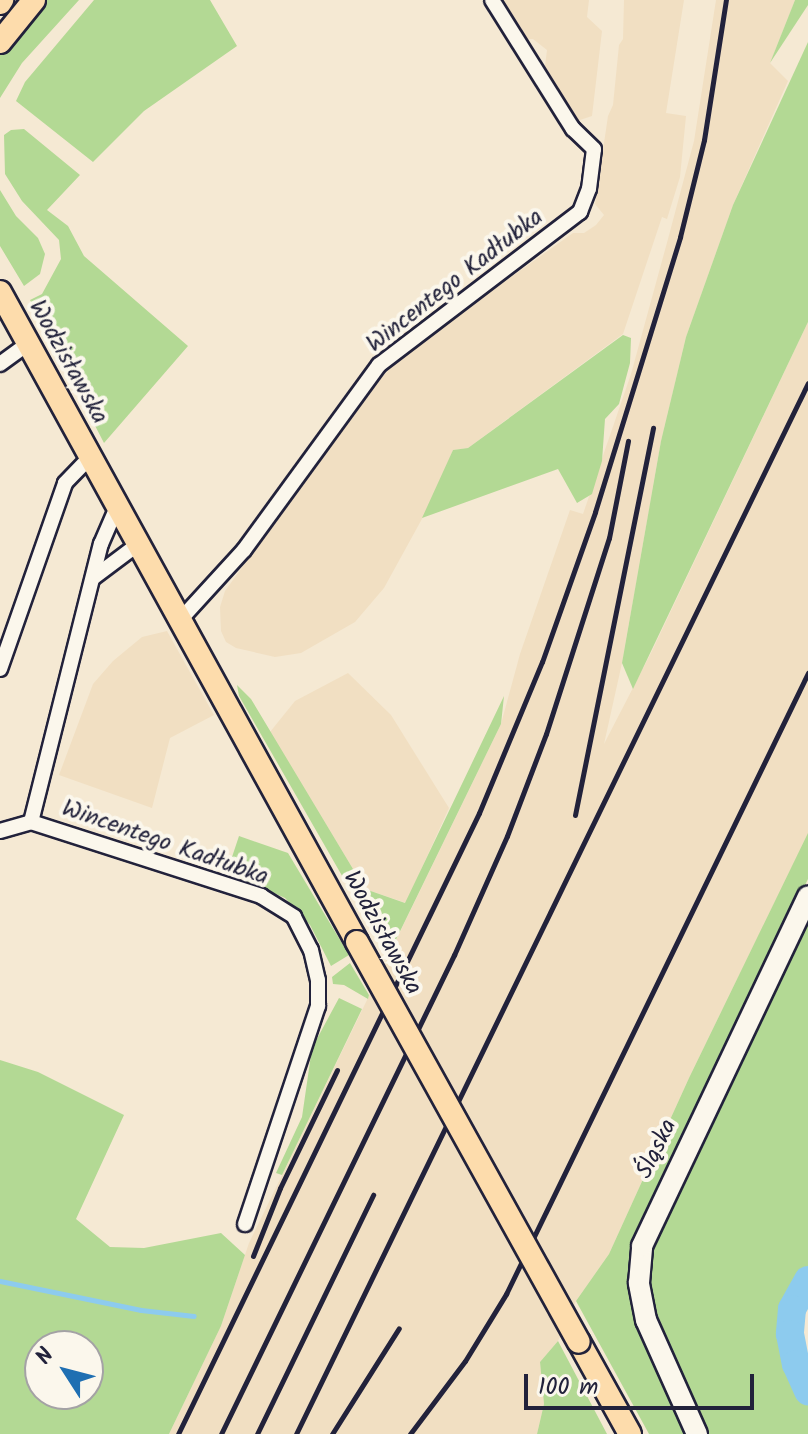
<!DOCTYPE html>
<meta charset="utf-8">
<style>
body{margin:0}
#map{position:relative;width:808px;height:1434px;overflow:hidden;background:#f5e9d3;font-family:Kalam,sans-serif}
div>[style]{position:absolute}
.built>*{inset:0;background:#f1dfc2}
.green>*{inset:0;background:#b3d994}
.stream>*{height:5px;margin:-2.5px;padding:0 2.5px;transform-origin:2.5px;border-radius:2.5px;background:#8dcbee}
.river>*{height:28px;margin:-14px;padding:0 14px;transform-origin:14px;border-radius:14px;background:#8dcbee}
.roads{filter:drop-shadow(2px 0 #22223b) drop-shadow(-2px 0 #22223b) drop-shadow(0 2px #22223b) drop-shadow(0 -2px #22223b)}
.street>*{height:14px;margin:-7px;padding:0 7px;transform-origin:7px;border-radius:7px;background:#fbf7ec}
.secondary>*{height:20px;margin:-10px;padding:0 10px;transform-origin:10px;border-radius:10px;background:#fbf7ec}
.primary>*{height:22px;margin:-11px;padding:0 11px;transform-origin:11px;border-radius:11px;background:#fddcac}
.rail>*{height:5px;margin:-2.5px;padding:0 2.5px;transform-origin:2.5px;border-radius:2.5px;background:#22223b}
.bridges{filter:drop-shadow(2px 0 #22223b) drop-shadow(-2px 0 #22223b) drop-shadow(0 2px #22223b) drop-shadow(0 -2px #22223b)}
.primary-bridge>*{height:22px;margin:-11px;padding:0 11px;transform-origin:11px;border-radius:11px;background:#fddcac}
span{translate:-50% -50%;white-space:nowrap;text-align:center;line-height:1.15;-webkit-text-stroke:8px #fbf7ec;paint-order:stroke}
.street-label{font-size:24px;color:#22223b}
.north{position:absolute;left:24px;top:1330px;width:80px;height:80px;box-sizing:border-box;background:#fbf7ec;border:2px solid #a4a2a5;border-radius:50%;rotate:306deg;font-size:22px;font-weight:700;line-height:32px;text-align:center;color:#22223b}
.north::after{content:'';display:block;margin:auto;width:28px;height:36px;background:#1f6fb2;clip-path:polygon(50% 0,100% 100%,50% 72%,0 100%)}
.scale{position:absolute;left:524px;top:1374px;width:230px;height:36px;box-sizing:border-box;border:4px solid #22223b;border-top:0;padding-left:10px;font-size:24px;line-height:28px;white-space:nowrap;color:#22223b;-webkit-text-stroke:6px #fbf7ec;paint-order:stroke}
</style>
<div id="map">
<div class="built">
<i style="clip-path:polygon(503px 0,589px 0,587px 17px,602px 31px,592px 116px,577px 121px,572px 116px,545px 66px,547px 50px,533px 39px,527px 39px)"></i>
<i style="clip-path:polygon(624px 0,684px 0,666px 113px,686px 116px,680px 177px,667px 219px,662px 217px,623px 334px,468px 448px,453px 450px,434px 497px,384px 588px,355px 622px,301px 653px,275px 657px,236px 648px,226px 642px,221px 631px,220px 607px,225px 591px,366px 395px,403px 354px,573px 233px,584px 233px,596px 225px,604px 215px,595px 204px,608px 116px,613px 105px,619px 45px,623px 39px)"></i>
<i style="clip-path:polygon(716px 0,795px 0,770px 63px,788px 81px,733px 205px,686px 337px,661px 441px,622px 663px,604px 744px,651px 653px,808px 322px,808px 834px,689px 1078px,609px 1254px,576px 1301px,558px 1341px,540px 1362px,544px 1404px,537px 1434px,169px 1434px,221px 1326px,249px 1243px,501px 724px,520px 654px,570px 510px,583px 514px,631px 374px,668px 239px,694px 141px)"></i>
<i style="clip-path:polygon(167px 631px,214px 715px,170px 738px,152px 808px,59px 775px,93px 684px,113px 661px,142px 637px)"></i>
<i style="clip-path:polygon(348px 673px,391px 715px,449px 808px,406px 903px,365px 889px,270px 732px,295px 701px)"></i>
</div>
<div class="green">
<i style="clip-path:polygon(47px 0,79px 0,22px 63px,0 98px,0 50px)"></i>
<i style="clip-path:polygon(94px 0,210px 0,237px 46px,144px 111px,93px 162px,16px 101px,25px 82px)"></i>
<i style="clip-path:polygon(795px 0,808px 0,808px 5px,770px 63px)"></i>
<i style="clip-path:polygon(808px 42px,808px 322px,633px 689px,622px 663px,661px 441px,686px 337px,733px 205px)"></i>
<i style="clip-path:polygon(24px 129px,80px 175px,47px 210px,68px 226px,84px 256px,188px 346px,104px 443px,30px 300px,42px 294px,61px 259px,59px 240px,22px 201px,5px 174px,4px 135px,11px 130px)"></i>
<i style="clip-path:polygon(0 190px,16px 216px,38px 238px,45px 254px,40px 274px,24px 286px,0 246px)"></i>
<i style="clip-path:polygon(623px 335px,631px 338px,630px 363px,619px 404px,605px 419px,602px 461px,592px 494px,577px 503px,558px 469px,422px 518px,453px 450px,468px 448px)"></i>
<i style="clip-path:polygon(237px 685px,251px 699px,365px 889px,405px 903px,504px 696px,501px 724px,388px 956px,239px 696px)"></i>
<i style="clip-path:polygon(808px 833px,808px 879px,640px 1227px,632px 1274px,633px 1309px,690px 1434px,649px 1434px,576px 1301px,609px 1254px,689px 1078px)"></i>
<i style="clip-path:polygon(239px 836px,288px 853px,349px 955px,331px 966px,310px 925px,285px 898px,227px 872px)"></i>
<i style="clip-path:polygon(808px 924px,808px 1291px,795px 1314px,797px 1343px,808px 1372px,808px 1434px,707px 1434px,655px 1309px,648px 1266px,665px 1209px)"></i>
<i style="clip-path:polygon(350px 963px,369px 995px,368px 999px,344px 985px,333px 984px,332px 977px)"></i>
<i style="clip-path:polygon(339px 998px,362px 1009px,282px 1175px,276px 1173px,302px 1117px,312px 1048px)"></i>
<i style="clip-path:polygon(evenodd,0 1060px,38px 1072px,124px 1115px,76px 1219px,110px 1247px,144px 1248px,221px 1233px,245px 1255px,221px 1326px,169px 1434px,0 1434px,0 1060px,88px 1346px,88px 1394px,40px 1394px,40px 1346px,88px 1346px)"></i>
<i style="clip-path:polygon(558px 1341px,607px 1434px,537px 1434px,544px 1404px,540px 1362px)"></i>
</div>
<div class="stream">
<i style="left:0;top:1281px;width:144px;rotate:11.6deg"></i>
<i style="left:141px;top:1310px;width:53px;rotate:6.5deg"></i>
</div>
<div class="river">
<i style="left:808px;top:1280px;width:33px;rotate:119deg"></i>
<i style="left:792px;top:1309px;width:25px;rotate:95deg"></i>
<i style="left:790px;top:1334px;width:31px;rotate:79deg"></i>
<i style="left:796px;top:1364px;width:30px;rotate:66deg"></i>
</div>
<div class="roads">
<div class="street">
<i style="left:0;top:364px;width:34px;rotate:-36deg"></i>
<i style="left:93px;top:578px;width:55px;rotate:-36.9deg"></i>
<i style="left:180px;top:620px;width:95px;rotate:-47.6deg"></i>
<i style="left:244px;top:550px;width:229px;rotate:-53.9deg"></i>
<i style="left:379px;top:365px;width:253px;rotate:-37.3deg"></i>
<i style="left:580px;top:212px;width:25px;rotate:-69deg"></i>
<i style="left:589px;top:189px;width:40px;rotate:-82.9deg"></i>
<i style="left:594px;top:149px;width:29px;rotate:-136deg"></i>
<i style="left:573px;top:129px;width:152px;rotate:-122.1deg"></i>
<i style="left:0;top:669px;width:197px;rotate:-70.7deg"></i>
<i style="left:65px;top:483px;width:36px;rotate:-46deg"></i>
<i style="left:31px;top:822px;width:242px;rotate:17.8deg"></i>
<i style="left:261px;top:896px;width:39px;rotate:32deg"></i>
<i style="left:294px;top:917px;width:37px;rotate:63deg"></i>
<i style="left:311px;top:950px;width:31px;rotate:77deg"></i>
<i style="left:318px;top:980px;width:26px;rotate:90deg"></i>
<i style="left:318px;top:1006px;width:230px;rotate:108.5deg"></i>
<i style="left:0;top:831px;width:32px;rotate:-16deg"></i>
<i style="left:31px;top:822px;width:287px;rotate:-75.9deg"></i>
<i style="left:101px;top:544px;width:40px;rotate:-66.6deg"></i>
</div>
<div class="secondary">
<i style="left:697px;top:1434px;width:125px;rotate:-114.1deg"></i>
<i style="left:646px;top:1320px;width:38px;rotate:-101deg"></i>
<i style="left:639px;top:1283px;width:37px;rotate:-85deg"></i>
<i style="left:642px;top:1246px;width:387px;rotate:-64.6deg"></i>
</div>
<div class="primary">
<i style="left:0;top:3px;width:4px;rotate:-56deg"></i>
<i style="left:0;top:42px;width:54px;rotate:-51deg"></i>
<i style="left:0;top:292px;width:742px;rotate:61.22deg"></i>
<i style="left:579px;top:1342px;width:105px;rotate:61deg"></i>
</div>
</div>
<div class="rail">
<i style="left:575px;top:815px;width:395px;rotate:-78.6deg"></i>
<i style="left:253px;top:1256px;width:73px;rotate:-68.3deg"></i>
<i style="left:280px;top:1188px;width:131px;rotate:-64.2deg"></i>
<i style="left:178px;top:1434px;width:690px;rotate:-64.14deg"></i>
<i style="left:479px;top:813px;width:164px;rotate:-67.4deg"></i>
<i style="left:542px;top:662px;width:159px;rotate:-70.5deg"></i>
<i style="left:595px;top:512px;width:288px;rotate:-72.8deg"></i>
<i style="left:680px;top:237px;width:100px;rotate:-76.1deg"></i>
<i style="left:704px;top:140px;width:142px;rotate:-81.1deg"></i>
<i style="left:221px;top:1434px;width:533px;rotate:-64.06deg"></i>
<i style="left:454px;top:955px;width:130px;rotate:-66deg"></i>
<i style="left:507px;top:836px;width:109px;rotate:-69.1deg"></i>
<i style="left:546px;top:734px;width:206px;rotate:-72.2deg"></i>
<i style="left:609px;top:538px;width:99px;rotate:-78.9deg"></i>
<i style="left:257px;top:1434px;width:266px;rotate:-64.1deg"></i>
<i style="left:296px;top:1434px;width:1169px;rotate:-64.03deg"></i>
<i style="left:332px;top:1434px;width:125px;rotate:-57.7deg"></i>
<i style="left:410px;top:1434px;width:91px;rotate:-53deg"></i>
<i style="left:465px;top:1361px;width:79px;rotate:-58.5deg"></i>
<i style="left:506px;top:1294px;width:691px;rotate:-64.07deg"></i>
</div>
<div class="bridges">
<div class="primary-bridge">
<i style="left:357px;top:942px;width:457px;rotate:61deg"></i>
</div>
</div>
<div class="street-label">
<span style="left:455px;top:281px;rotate:-38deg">Wincentego Kadłubka</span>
<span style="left:68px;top:362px;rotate:61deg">Wodzisławska</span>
<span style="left:165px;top:843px;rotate:19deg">Wincentego Kadłubka</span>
<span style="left:382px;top:933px;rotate:61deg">Wodzisławska</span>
<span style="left:657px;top:1149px;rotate:-64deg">Śląska</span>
</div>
<div class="north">N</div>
<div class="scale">100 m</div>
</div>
